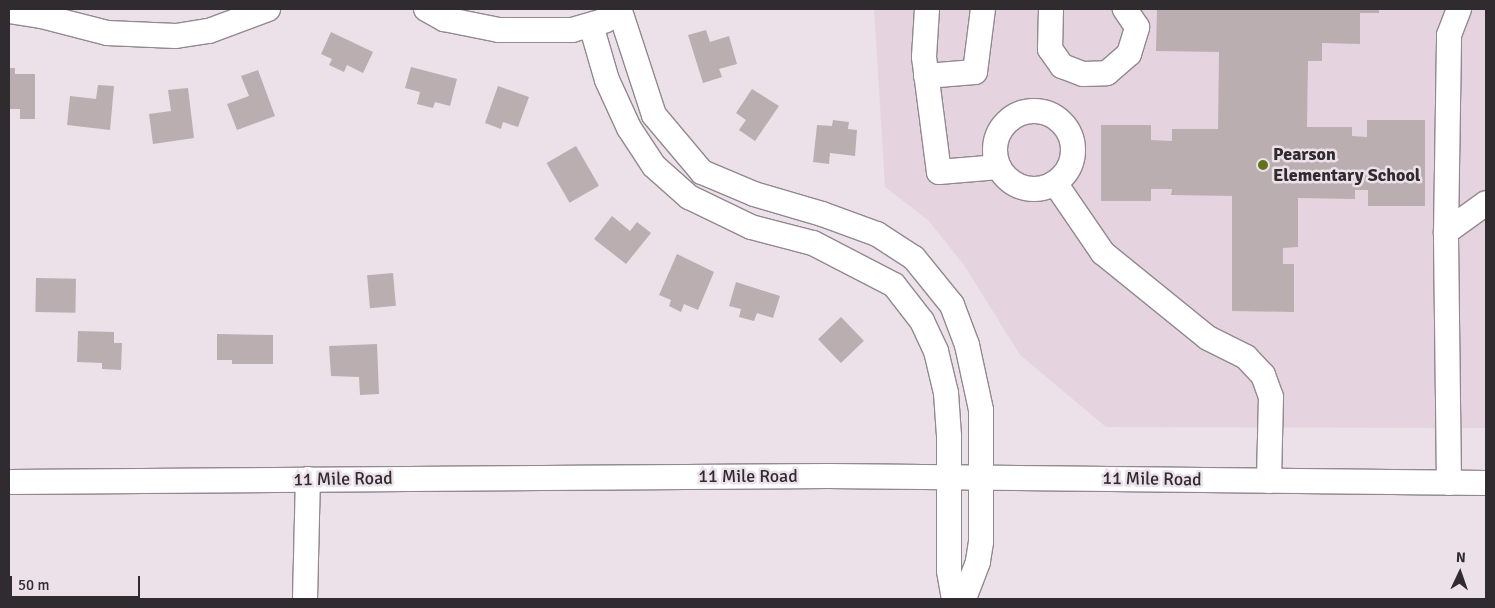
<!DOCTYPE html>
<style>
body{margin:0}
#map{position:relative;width:1495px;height:608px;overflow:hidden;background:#ece1e8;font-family:Signika,sans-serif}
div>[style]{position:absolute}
.built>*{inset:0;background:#e5d4df}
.building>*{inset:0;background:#bbaeb0;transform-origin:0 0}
.roads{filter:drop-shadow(1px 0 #92888f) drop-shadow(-1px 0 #92888f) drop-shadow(0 1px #92888f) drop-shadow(0 -1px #92888f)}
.minor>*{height:24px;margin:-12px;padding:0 12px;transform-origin:12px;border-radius:12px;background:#fff}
.minor>.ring{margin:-12px;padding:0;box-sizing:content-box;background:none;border:24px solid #fff;border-radius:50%}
.dots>*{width:14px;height:14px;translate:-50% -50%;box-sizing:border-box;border:2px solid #ece1e8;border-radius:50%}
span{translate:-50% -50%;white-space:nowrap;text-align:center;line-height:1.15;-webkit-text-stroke:5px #ece1e8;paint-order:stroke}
.poi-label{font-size:18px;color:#2f2b2e;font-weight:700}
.left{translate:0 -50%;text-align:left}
.street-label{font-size:18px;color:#2f2b2e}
.frame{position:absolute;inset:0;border:10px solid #2f2b2e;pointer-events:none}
.north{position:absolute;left:1435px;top:548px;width:50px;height:50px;-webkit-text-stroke:4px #ece1e8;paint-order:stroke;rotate:3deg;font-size:14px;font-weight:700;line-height:20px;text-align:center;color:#2f2b2e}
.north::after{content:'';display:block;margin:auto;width:18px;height:22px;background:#2f2b2e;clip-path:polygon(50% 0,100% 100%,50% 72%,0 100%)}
.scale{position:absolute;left:10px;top:576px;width:130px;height:22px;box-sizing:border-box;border:2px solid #2f2b2e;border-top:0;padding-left:6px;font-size:15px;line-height:18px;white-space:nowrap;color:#2f2b2e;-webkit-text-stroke:4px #ece1e8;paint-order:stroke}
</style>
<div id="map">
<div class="built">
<i style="clip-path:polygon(874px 9px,1486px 9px,1486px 428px,1106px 427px,1020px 355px,964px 265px,928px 220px,885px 187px)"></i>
</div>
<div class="building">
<i style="clip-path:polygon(1157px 9px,1379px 9px,1379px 13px,1360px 13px,1360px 44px,1322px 43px,1322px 61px,1308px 61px,1307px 127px,1352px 127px,1352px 136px,1367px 137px,1367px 120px,1425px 120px,1425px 206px,1368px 206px,1368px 190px,1355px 190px,1355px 199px,1298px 198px,1298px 247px,1283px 248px,1283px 264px,1294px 264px,1294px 312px,1232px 311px,1232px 196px,1171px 195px,1172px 189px,1151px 189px,1151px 201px,1101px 201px,1101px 125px,1151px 125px,1151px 140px,1172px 141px,1172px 129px,1218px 129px,1219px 52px,1156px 51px)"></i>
<i style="clip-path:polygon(706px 30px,710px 42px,729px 36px,737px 64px,719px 69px,722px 77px,703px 83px,688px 35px)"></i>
<i style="clip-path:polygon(331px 32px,373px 52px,363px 73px,347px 65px,344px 72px,329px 65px,332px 59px,321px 54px)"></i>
<i style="clip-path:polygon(411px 67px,457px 79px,450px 106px,435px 102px,433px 108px,417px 104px,420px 92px,405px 88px)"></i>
<i style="clip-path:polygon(9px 68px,15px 68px,15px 74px,35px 74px,35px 119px,20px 119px,20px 109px,9px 109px)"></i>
<i style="clip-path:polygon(258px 70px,275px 116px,237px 130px,227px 104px,249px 96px,241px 76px)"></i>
<i style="clip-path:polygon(98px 85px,114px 86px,110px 130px,67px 125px,70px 96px,96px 99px)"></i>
<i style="clip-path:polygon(498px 86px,529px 97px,518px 127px,503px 122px,501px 129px,485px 123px)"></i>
<i style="clip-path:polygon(188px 88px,194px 138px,153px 144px,149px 114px,171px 111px,168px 90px)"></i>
<i style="clip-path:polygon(752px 89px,779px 106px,755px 141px,739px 130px,746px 120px,736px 113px)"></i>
<i style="clip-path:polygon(833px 120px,849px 122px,848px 129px,857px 130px,855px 156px,830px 153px,829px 164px,813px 162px,817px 125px,832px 126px)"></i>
<i style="left:576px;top:146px;width:46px;height:34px;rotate:60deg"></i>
<i style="clip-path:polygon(612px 216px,630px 231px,637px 222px,651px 233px,626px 264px,594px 239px)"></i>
<i style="clip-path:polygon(677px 254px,714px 272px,698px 310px,684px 304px,681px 312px,669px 306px,671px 300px,659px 295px)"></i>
<i style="left:393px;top:273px;width:33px;height:26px;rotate:85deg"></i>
<i style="left:36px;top:278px;width:40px;height:34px;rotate:1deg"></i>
<i style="clip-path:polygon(736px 282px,780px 296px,773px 318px,757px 313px,754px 321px,739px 317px,741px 309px,729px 306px)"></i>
<i style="left:841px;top:317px;width:33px;height:32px;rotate:46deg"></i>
<i style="clip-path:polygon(78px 331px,114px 332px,114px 343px,122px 343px,121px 370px,102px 369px,102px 363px,77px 362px)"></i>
<i style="clip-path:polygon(217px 334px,273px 335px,273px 364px,232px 364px,232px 360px,217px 360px)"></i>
<i style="clip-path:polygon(377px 344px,379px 394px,360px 395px,359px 377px,331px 376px,329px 346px)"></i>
</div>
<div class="roads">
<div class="minor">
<i style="left:426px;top:9px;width:21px;rotate:29deg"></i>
<i style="left:444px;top:19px;width:56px;rotate:11.3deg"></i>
<i style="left:499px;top:30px;width:73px"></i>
<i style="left:572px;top:30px;width:35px;rotate:-16deg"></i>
<i style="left:927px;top:9px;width:48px;rotate:93.6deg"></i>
<i style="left:924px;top:57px;width:116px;rotate:82.6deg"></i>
<i style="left:939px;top:172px;width:60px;rotate:-4.8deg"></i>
<i style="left:1051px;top:9px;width:40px;rotate:91.4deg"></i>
<i style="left:1050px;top:49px;width:21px;rotate:55deg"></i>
<i style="left:1062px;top:66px;width:22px;rotate:21deg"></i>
<i style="left:1083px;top:74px;width:24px;rotate:-2deg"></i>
<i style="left:1107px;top:73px;width:29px;rotate:-41deg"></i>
<i style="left:1129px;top:54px;width:28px;rotate:-73deg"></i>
<i style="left:1137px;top:27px;width:22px;rotate:-124deg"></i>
<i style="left:9px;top:11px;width:32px;rotate:9deg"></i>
<i style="left:41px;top:16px;width:68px;rotate:14.4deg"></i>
<i style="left:107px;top:33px;width:69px;rotate:2.5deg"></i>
<i style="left:176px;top:36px;width:33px;rotate:-9deg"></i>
<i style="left:209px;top:31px;width:63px;rotate:-20.4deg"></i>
<i style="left:621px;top:14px;width:106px;rotate:71.9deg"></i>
<i style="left:654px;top:115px;width:75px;rotate:49.9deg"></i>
<i style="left:702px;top:172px;width:56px;rotate:22.9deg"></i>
<i style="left:754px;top:194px;width:71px;rotate:16.4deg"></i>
<i style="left:822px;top:214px;width:59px;rotate:20deg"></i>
<i style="left:877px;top:234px;width:44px;rotate:33deg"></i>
<i style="left:914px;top:258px;width:60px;rotate:51deg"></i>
<i style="left:952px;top:305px;width:43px;rotate:69.4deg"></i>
<i style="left:967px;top:345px;width:66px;rotate:77.8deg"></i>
<i style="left:981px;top:410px;width:132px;rotate:90deg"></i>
<i style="left:981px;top:542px;width:20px;rotate:99deg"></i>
<i style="left:978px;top:562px;width:40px;rotate:111deg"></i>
<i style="left:591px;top:25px;width:57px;rotate:73.8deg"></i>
<i style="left:607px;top:80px;width:53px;rotate:65.4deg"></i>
<i style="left:629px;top:128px;width:45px;rotate:56.7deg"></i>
<i style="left:654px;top:166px;width:47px;rotate:41.5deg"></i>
<i style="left:689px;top:197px;width:69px;rotate:25.8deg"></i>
<i style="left:751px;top:227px;width:64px;rotate:14.5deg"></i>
<i style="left:813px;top:243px;width:91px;rotate:27.4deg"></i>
<i style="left:894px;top:285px;width:46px;rotate:52.1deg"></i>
<i style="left:922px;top:321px;width:33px;rotate:65deg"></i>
<i style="left:936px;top:351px;width:43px;rotate:76.6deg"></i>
<i style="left:946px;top:393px;width:43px;rotate:86deg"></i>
<i style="left:949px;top:436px;width:135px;rotate:90deg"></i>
<i style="left:949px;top:571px;width:28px;rotate:80deg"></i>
<i style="left:926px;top:76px;width:49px;rotate:-4.7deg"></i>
<i style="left:975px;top:72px;width:64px;rotate:-82.8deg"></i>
<i class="ring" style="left:995px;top:111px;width:54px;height:54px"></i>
<i style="left:1055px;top:183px;width:85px;rotate:55.6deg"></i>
<i style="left:1103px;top:253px;width:135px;rotate:39deg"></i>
<i style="left:1208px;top:338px;width:42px;rotate:26.6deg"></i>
<i style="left:1246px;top:357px;width:25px;rotate:47deg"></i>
<i style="left:1263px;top:375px;width:23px;rotate:70deg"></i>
<i style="left:1271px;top:397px;width:84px;rotate:91.4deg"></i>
<i style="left:1446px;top:232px;width:49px;rotate:-35.9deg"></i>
<i style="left:9px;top:482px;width:819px;rotate:-0.42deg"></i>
<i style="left:828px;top:476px;width:658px;rotate:0.61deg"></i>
<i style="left:1449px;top:483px;width:251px;rotate:-90.7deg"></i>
<i style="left:1446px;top:232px;width:197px;rotate:-89.1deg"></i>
<i style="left:1449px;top:35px;width:28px;rotate:-69deg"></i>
<i style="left:305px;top:599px;width:120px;rotate:-88.6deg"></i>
</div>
</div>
<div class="dots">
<i style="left:1263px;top:165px;background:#64721e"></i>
</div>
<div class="poi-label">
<span class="left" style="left:1273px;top:165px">Pearson<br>Elementary School</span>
</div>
<div class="street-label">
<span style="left:748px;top:476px">11 Mile Road</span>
<span style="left:343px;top:479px;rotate:-1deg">11 Mile Road</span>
<span style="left:1152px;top:479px;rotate:1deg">11 Mile Road</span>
</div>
<div class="frame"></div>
<div class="north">N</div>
<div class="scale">50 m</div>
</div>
